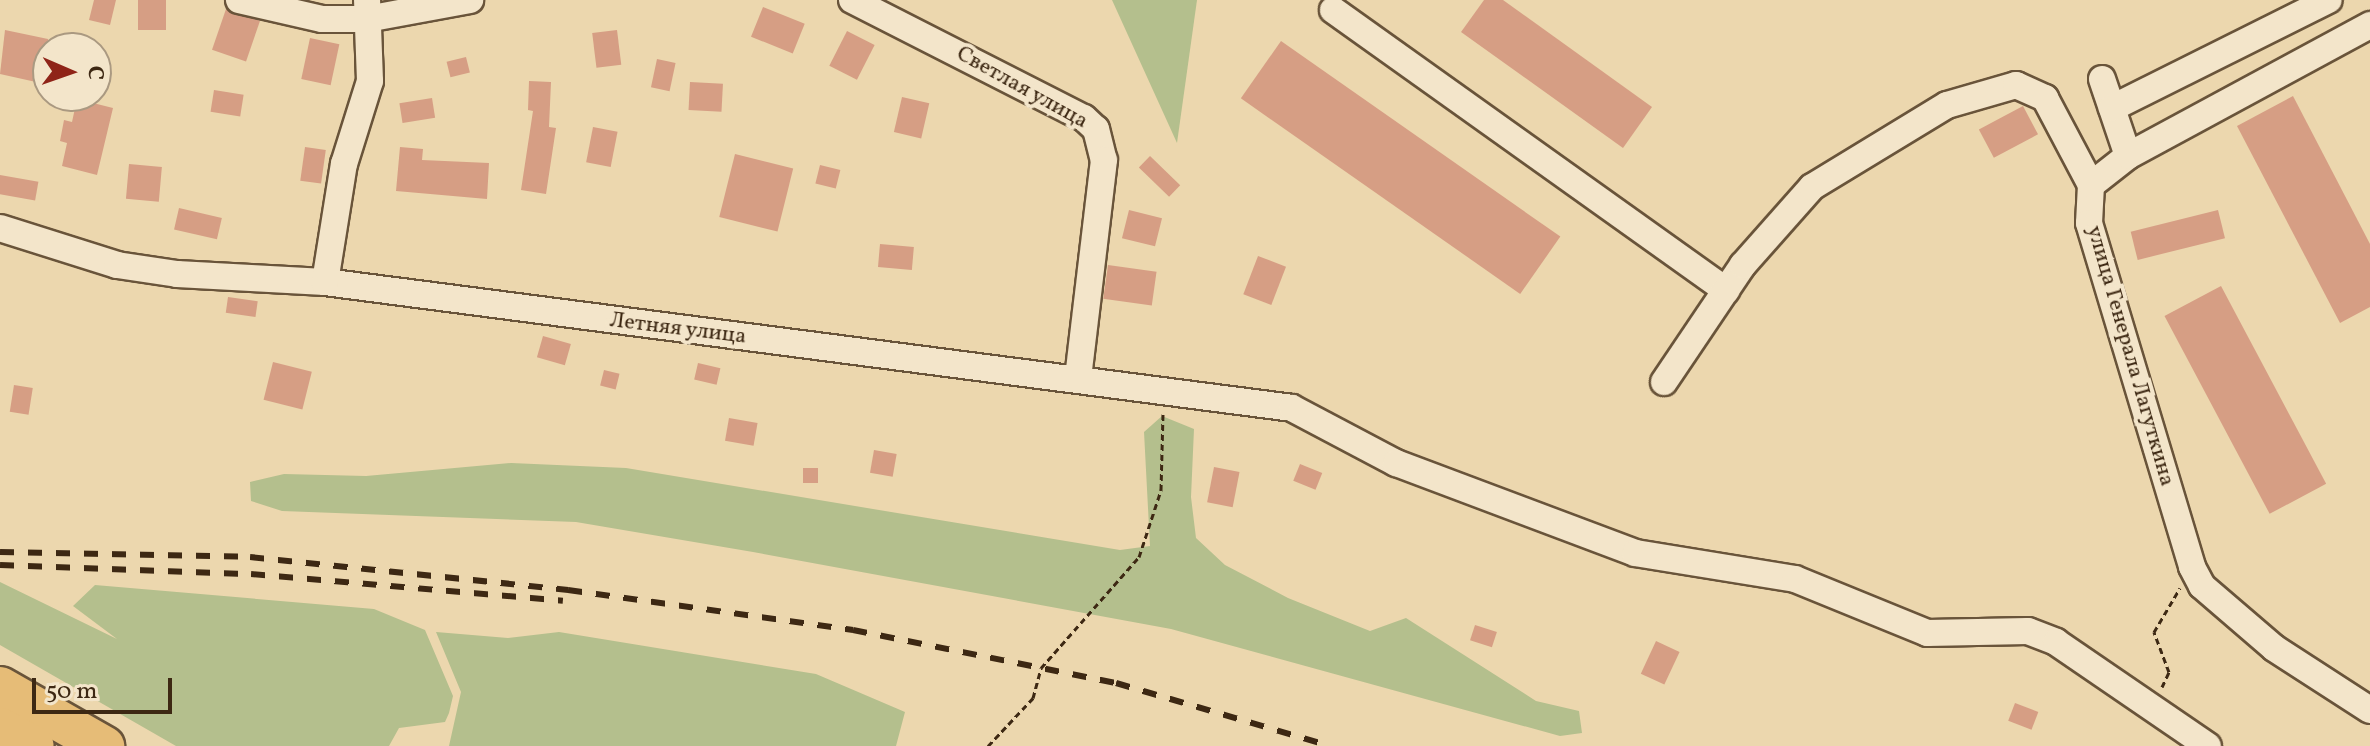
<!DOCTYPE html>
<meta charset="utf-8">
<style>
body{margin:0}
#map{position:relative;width:2370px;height:746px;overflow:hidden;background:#ecd7ae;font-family:Vollkorn,serif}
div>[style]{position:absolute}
.green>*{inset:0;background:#b4bf8d}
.building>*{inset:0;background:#d69e84;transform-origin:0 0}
.path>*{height:3px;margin-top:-1.5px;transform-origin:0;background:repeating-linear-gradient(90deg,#3d2813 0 6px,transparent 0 10px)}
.roads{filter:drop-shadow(2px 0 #69543a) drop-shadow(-2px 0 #69543a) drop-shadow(0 2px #69543a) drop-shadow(0 -2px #69543a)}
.minor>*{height:26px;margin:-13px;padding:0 13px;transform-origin:13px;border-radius:13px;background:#f3e5ca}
.highway>*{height:40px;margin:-20px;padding:0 20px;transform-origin:20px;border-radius:20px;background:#e6bc77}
.rail>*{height:6px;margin-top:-3px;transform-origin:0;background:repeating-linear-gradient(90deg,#3d2813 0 14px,transparent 0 28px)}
span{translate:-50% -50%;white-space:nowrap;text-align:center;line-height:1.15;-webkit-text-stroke:8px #f3e5ca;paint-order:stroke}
.street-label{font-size:22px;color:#3d2813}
.north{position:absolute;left:32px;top:32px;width:80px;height:80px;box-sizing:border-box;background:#f3e5ca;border:2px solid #aa9981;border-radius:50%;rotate:92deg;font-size:22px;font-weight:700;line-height:32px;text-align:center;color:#3d2813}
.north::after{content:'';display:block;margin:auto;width:28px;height:36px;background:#8f2418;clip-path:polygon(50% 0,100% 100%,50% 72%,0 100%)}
.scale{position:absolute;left:32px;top:678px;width:140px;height:36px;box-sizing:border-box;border:4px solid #3d2813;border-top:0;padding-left:10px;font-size:24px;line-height:28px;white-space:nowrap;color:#3d2813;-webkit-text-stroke:6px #f3e5ca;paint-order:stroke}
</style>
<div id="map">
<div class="green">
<i style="clip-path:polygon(1112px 0,1197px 0,1177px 143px)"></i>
<i style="clip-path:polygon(1162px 416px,1194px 429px,1191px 497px,1196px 538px,1225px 565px,1288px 598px,1370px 631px,1406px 618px,1536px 701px,1579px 711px,1582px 733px,1560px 736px,1171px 629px,753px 552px,576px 522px,282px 511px,251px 501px,250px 482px,284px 474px,366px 476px,511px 463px,626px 468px,1120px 550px,1150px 546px,1144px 432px)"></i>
<i style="clip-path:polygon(0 582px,117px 639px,73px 606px,95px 585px,374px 609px,425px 630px,453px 696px,449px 713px,445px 722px,399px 728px,389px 746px,176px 746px,0 645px)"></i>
<i style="clip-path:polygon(436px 632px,508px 638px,559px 632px,816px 674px,905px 712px,896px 746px,449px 746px,461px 692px)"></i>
</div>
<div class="building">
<i style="clip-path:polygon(94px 0,116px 0,110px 25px,89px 20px)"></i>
<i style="left:138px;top:0;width:28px;height:30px"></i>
<i style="clip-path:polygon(1484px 0,1503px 0,1652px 107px,1623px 148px,1461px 32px)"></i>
<i style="left:763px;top:7px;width:45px;height:32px;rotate:22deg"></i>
<i style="left:226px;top:9px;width:36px;height:43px;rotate:19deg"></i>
<i style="clip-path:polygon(5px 30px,48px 39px,45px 84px,0 74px)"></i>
<i style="left:617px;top:30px;width:35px;height:25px;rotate:83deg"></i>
<i style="left:847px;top:31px;width:31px;height:39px;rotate:27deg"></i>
<i style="left:310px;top:38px;width:30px;height:42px;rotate:12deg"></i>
<i style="left:1281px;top:41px;width:341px;height:70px;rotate:35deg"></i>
<i style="left:466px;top:57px;width:16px;height:20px;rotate:76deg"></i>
<i style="left:657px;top:59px;width:19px;height:29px;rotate:12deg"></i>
<i style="clip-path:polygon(529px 81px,551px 82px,549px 127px,556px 128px,546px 194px,521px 190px,533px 111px,528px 110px)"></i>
<i style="left:690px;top:82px;width:33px;height:28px;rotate:3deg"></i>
<i style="left:214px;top:90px;width:30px;height:22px;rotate:9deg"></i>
<i style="clip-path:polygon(2293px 96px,2370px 244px,2370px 307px,2340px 323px,2237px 126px)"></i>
<i style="left:902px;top:97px;width:28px;height:36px;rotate:13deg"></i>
<i style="left:432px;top:98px;width:20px;height:33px;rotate:81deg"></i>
<i style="clip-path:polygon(77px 99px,113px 108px,97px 175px,62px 166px,67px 143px,60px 141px,64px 120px,72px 122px)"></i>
<i style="left:2023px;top:106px;width:32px;height:50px;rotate:62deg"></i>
<i style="left:593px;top:127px;width:25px;height:36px;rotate:11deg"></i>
<i style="left:305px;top:147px;width:21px;height:34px;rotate:8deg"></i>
<i style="clip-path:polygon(400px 147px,423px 149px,422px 160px,489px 163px,487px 199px,396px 191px)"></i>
<i style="left:735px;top:154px;width:60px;height:65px;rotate:14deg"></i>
<i style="left:1150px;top:156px;width:42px;height:16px;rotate:44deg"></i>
<i style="left:129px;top:164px;width:33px;height:35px;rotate:5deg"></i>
<i style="left:820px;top:165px;width:21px;height:19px;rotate:14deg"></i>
<i style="left:0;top:175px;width:39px;height:19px;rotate:10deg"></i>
<i style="left:179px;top:208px;width:44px;height:22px;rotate:13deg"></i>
<i style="left:1129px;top:210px;width:34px;height:29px;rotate:14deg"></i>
<i style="left:2218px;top:210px;width:29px;height:90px;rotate:76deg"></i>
<i style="left:880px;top:244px;width:34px;height:23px;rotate:5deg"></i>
<i style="left:1258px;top:256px;width:30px;height:41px;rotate:21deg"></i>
<i style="left:1108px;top:265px;width:49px;height:34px;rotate:8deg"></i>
<i style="left:2221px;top:286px;width:224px;height:64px;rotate:62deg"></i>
<i style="left:228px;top:297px;width:30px;height:16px;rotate:8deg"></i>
<i style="left:543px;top:336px;width:29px;height:22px;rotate:16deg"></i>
<i style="left:273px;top:362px;width:40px;height:39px;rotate:14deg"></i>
<i style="left:698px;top:363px;width:23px;height:17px;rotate:13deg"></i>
<i style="left:604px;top:370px;width:16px;height:16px;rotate:14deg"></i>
<i style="left:14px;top:385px;width:19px;height:27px;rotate:9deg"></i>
<i style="left:729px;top:418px;width:29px;height:23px;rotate:10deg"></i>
<i style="left:874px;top:450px;width:23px;height:23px;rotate:10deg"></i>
<i style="left:1300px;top:464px;width:24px;height:18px;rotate:22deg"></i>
<i style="left:1214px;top:467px;width:26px;height:36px;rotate:11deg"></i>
<i style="left:803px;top:468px;width:15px;height:15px"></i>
<i style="left:1475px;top:625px;width:23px;height:16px;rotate:18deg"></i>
<i style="left:1656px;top:641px;width:26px;height:36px;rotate:25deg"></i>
<i style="left:2015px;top:703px;width:25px;height:19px;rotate:21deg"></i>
</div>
<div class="path">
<i style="left:2162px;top:687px;width:17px;rotate:-65deg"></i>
<i style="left:2169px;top:672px;width:43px;rotate:-110.6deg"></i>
<i style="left:2154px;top:632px;width:51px;rotate:-59.4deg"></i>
<i style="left:988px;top:746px;width:66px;rotate:-46.8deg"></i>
<i style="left:1033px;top:698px;width:31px;rotate:-75deg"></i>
<i style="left:1041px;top:668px;width:148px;rotate:-48.6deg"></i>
<i style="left:1139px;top:557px;width:71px;rotate:-71.8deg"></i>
<i style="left:1161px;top:490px;width:76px;rotate:-88.5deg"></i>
</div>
<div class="roads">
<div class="minor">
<i style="left:239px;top:0;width:85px;rotate:12.9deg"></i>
<i style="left:322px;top:19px;width:45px"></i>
<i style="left:367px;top:19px;width:105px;rotate:-10.5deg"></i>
<i style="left:852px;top:0;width:260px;rotate:27deg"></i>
<i style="left:1084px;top:118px;width:16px;rotate:43deg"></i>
<i style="left:1096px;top:129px;width:32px;rotate:76deg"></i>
<i style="left:1104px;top:160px;width:219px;rotate:96.8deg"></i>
<i style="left:1333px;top:10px;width:483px;rotate:35.5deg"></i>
<i style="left:2370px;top:25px;width:275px;rotate:151.6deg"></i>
<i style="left:2128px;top:156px;width:47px;rotate:141.9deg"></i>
<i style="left:2091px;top:185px;width:38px;rotate:93deg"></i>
<i style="left:2089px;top:223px;width:359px;rotate:73.3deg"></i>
<i style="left:2192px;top:567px;width:21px;rotate:62deg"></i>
<i style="left:2202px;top:586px;width:95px;rotate:40.7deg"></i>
<i style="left:2274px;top:648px;width:114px;rotate:32.9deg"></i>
<i style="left:2102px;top:79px;width:81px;rotate:71.3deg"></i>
<i style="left:2112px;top:108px;width:242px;rotate:-26.5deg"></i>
<i style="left:0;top:228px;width:123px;rotate:17.5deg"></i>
<i style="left:117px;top:265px;width:61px;rotate:8.5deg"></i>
<i style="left:177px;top:274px;width:148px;rotate:3.1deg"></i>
<i style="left:325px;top:282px;width:975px;rotate:7.42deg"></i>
<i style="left:1292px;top:408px;width:118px;rotate:27.9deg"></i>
<i style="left:1396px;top:463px;width:255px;rotate:20.6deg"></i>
<i style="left:1635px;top:553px;width:162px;rotate:9.2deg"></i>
<i style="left:1795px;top:579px;width:143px;rotate:22.2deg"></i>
<i style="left:1927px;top:633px;width:101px;rotate:-1.1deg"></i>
<i style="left:2028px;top:631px;width:30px;rotate:21deg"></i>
<i style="left:2056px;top:642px;width:184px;rotate:34.4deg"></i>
<i style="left:325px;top:282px;width:120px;rotate:-80.9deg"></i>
<i style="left:344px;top:164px;width:87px;rotate:-72.6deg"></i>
<i style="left:370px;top:81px;width:81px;rotate:-92.1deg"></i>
<i style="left:1664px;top:382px;width:141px;rotate:-56deg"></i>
<i style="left:1743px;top:265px;width:104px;rotate:-48.5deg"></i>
<i style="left:1812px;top:187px;width:158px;rotate:-31.3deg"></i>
<i style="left:1947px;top:105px;width:72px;rotate:-16.2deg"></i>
<i style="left:2016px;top:85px;width:32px;rotate:24deg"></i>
<i style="left:2045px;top:98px;width:98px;rotate:62.1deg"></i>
</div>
<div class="highway">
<i style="left:0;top:687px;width:120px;rotate:29.6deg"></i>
<i style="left:0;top:728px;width:38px;rotate:28deg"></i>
</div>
</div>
<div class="rail">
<i style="left:0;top:552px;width:250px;rotate:1.1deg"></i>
<i style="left:250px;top:557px;width:320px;rotate:5.9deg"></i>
<i style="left:568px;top:590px;width:288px;rotate:8deg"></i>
<i style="left:853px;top:630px;width:268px;rotate:11.4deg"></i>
<i style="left:1116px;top:683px;width:223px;rotate:16.4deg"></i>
<i style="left:0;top:565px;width:251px;rotate:2.1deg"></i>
<i style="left:251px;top:574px;width:313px;rotate:4.9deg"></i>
</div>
<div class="street-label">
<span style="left:1022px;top:88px;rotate:29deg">Светлая улица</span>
<span style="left:678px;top:329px;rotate:7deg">Летняя улица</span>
<span style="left:2130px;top:356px;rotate:74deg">улица Генерала Лагуткина</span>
</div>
<div class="north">С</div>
<div class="scale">50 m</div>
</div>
